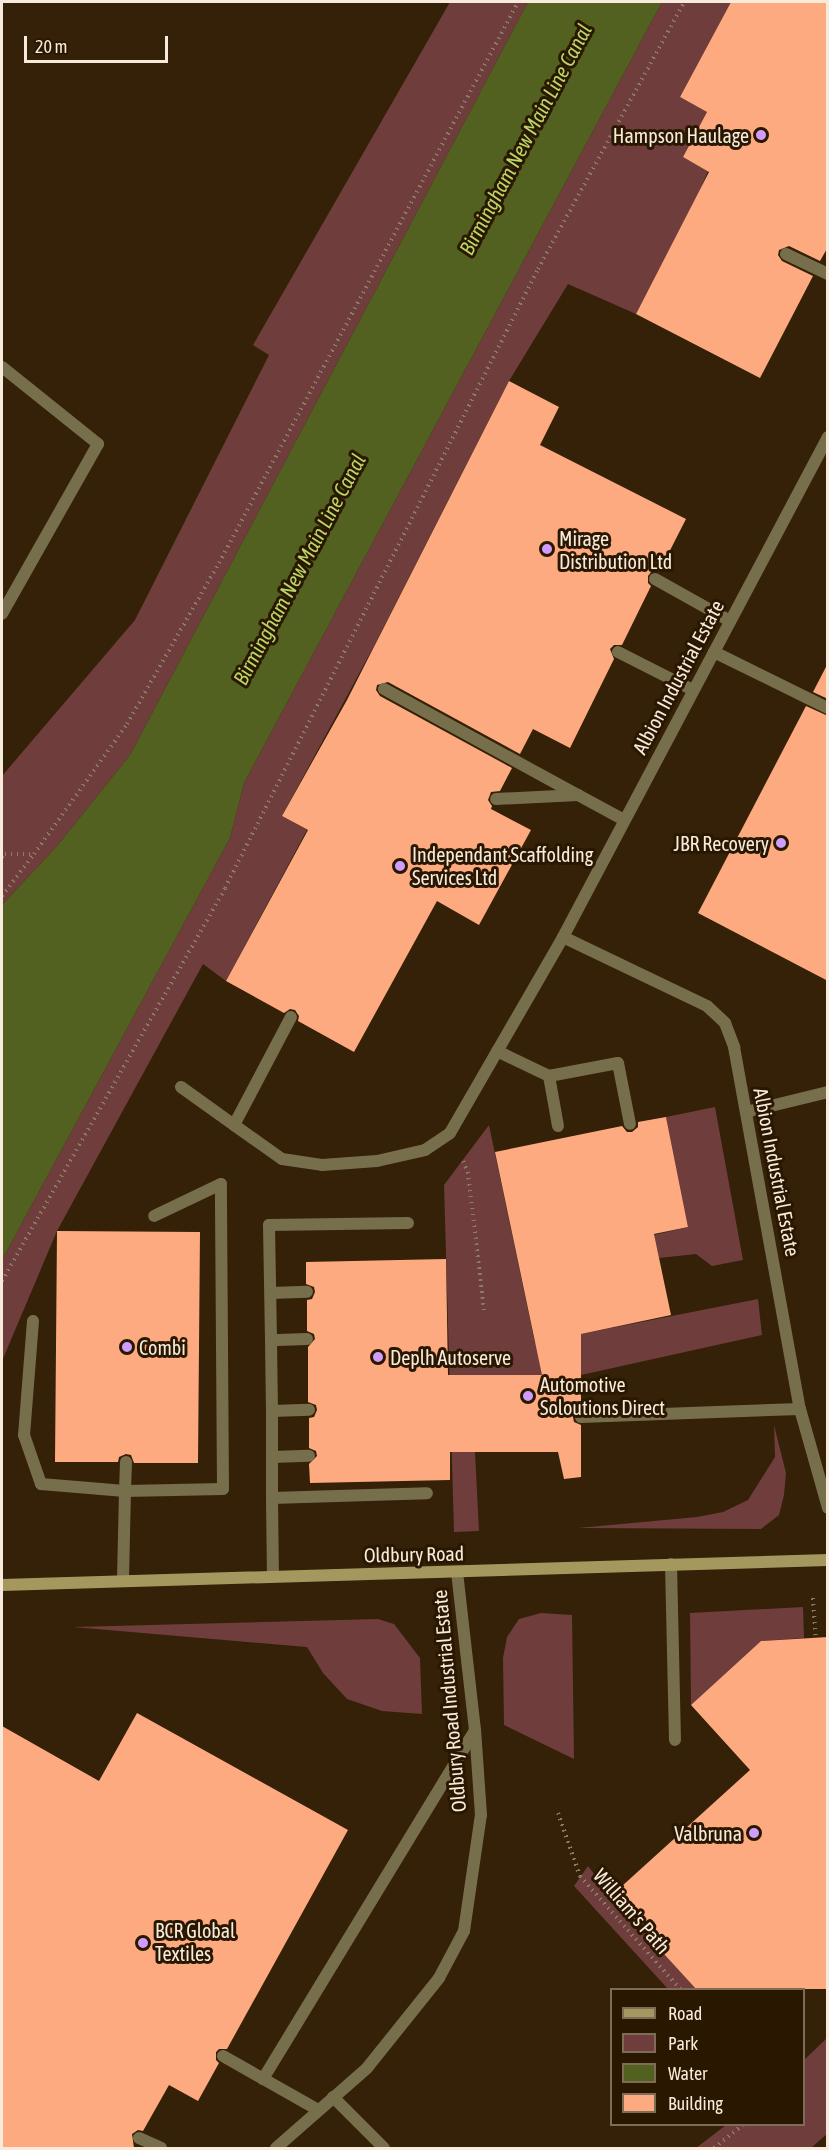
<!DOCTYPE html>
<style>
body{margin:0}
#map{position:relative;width:829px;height:2150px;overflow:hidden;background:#342107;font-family:"Asap Condensed",sans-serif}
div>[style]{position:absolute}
.green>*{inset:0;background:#6e3d3c}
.water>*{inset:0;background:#526120}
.building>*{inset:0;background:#feaa81}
.path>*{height:4px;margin-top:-2px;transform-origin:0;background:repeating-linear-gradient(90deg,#8c7b66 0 1.5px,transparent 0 6px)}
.service>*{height:12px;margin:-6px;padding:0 6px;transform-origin:6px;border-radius:6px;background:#776e4c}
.minor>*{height:12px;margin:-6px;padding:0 6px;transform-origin:6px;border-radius:6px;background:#776e4c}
.secondary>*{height:12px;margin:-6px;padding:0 6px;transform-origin:6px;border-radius:6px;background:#a5985f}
.dots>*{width:16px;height:16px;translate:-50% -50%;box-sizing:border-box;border:3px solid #2a1700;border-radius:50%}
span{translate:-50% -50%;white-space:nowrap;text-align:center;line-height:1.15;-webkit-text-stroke:6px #2a1700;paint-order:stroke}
.poi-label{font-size:20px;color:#f8ebdc}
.right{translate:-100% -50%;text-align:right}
.left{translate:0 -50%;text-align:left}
.street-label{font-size:20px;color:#f8ebdc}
.water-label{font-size:21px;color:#bad665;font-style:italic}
.frame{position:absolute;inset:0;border:3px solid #f8ebdc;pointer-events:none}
.legend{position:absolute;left:610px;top:1988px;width:195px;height:138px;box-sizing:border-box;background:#2a1700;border:2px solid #7c6c58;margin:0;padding:8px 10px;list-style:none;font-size:18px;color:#f8ebdc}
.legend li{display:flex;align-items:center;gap:12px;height:30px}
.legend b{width:30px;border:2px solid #7c6c58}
.scale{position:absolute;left:24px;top:36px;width:144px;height:27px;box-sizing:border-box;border:3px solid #f8ebdc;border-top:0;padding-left:8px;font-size:18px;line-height:21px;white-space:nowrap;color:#f8ebdc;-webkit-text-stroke:4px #2a1700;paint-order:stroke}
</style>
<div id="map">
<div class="green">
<i style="clip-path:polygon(450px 2px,528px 2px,130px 755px,57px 846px,2px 905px,2px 776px,135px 620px,269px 355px,253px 345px)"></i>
<i style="clip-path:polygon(662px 2px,731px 2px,680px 97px,707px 112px,683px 157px,708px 171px,700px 190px,636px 314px,568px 284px,509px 381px,373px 648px,282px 816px,307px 830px,226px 981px,203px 964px,57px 1231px,2px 1361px,2px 1260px,230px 838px,244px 783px)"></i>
<i style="clip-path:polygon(715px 1107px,743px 1260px,712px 1266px,696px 1254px,659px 1258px,654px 1235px,688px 1227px,666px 1117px)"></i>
<i style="clip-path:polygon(489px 1125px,535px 1343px,758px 1299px,762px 1335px,581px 1375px,476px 1375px,475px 1452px,479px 1531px,454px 1532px,444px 1185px)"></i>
<i style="clip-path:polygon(774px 1425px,786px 1473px,784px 1495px,779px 1515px,761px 1529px,578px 1528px,697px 1517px,723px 1512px,748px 1500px,775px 1457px)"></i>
<i style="clip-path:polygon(803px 1607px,804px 1638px,761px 1641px,691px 1705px,690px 1613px)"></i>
<i style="clip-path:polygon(541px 1613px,572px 1615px,574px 1759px,504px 1725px,503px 1658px,507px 1637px,519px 1619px)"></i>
<i style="clip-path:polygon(378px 1619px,394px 1624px,420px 1658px,422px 1714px,382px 1711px,347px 1699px,323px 1673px,307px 1647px,73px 1627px)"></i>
<i style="clip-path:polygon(588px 1866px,611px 1896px,696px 1989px,668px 1989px,574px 1886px)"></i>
<i style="clip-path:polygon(827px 2038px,827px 2134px,811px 2148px,696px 2148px,726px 2125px,804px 2124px,804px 2060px)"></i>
</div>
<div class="water">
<i style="clip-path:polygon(528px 2px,662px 2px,244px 783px,230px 838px,2px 1260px,2px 905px,57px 846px,130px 755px)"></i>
</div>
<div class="building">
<i style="clip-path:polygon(731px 2px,828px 2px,828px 247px,820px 261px,789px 246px,779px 250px,778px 255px,782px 261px,813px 276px,760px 378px,636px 314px,709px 172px,683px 157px,707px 112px,680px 97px)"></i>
<i style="clip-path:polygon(509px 381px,559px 407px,540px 445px,686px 519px,659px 572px,651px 572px,648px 576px,648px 583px,651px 586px,622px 645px,614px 645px,610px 649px,614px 659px,570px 748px,533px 729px,520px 754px,388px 682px,377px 685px,376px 690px,380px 696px,512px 768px,500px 791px,491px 792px,488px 800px,492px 806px,491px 809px,531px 830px,479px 925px,437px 901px,354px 1052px,298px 1021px,299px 1016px,295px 1010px,290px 1009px,284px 1013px,226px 981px,308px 830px,282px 816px,347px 700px)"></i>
<i style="clip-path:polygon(828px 663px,828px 699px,813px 692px)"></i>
<i style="clip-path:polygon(806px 706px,828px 716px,828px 981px,698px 913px)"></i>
<i style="clip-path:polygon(666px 1117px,688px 1227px,654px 1234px,671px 1315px,581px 1334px,581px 1409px,576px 1410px,573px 1417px,574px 1422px,581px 1425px,581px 1477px,564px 1479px,558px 1452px,450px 1452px,450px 1480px,310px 1483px,309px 1464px,317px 1456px,316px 1451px,309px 1448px,309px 1418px,314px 1417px,317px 1410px,316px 1405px,308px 1402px,308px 1347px,315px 1339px,314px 1334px,307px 1331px,307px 1300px,312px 1299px,315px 1292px,314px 1287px,306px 1284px,306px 1262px,446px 1259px,448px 1375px,542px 1375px,495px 1152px,622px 1126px,627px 1132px,632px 1132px,638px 1127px,638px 1122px)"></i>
<i style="clip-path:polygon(57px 1231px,200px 1232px,198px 1463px,134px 1463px,131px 1455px,126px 1454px,119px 1457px,118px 1462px,55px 1462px)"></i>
<i style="clip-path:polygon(828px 1637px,828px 1989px,696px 1989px,611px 1896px,750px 1770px,691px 1705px,761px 1641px)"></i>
<i style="clip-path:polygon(137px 1713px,348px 1830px,227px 2049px,219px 2049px,216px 2052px,216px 2060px,219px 2063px,198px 2101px,169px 2085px,143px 2131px,138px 2130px,132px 2134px,134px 2148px,2px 2148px,2px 1726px,99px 1781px)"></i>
</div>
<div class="path">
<i style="left:2px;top:857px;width:4px;rotate:-45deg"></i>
<i style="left:5px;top:854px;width:29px"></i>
<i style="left:34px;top:854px;width:160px;rotate:-54.4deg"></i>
<i style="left:127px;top:724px;width:185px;rotate:-60.3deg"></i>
<i style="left:219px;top:563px;width:636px;rotate:-61.94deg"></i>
<i style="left:2px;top:896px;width:53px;rotate:-52.7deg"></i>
<i style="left:463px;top:1161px;width:12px;rotate:66deg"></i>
<i style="left:468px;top:1172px;width:139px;rotate:83.4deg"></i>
<i style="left:2px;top:1281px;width:452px;rotate:-60.4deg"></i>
<i style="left:225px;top:888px;width:694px;rotate:-63.18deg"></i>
<i style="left:538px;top:269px;width:304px;rotate:-61.3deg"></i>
<i style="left:813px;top:1598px;width:39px;rotate:86deg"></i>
<i style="left:558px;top:1813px;width:67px;rotate:70.8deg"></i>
<i style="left:580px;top:1876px;width:152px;rotate:48.5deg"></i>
<i style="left:714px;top:2148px;width:38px;rotate:-39deg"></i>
</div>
<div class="service">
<i style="left:786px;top:254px;width:47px;rotate:25.5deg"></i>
<i style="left:2px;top:367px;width:123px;rotate:38.7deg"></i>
<i style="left:98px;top:444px;width:195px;rotate:119.5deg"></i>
<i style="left:655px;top:579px;width:86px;rotate:29.2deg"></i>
<i style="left:618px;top:652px;width:84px;rotate:26.9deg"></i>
<i style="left:714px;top:652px;width:127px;rotate:26.2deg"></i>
<i style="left:384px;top:689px;width:221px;rotate:28.7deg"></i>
<i style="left:578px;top:795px;width:82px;rotate:177.2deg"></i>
<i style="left:578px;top:795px;width:52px;rotate:28.5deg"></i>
<i style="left:497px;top:1051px;width:58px;rotate:25.7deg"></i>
<i style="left:181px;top:1087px;width:65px;rotate:35.6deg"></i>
<i style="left:234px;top:1125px;width:122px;rotate:-62.2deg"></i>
<i style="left:746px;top:1112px;width:84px;rotate:-13.7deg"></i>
<i style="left:234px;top:1125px;width:59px;rotate:35.3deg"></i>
<i style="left:282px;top:1159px;width:40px;rotate:8.5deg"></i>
<i style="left:322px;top:1165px;width:55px;rotate:-4.2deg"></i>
<i style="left:558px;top:1126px;width:51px;rotate:-100.2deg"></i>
<i style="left:549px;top:1076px;width:70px;rotate:-10.7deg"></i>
<i style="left:618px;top:1063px;width:62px;rotate:78.9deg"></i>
<i style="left:271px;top:1293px;width:36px;rotate:-2deg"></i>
<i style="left:33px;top:1321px;width:114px;rotate:94.5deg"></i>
<i style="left:24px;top:1435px;width:52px;rotate:70.9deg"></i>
<i style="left:41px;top:1484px;width:84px;rotate:4.8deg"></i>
<i style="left:125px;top:1491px;width:90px;rotate:91.3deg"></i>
<i style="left:307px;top:1339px;width:36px;rotate:178deg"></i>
<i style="left:271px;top:1340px;width:115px;rotate:-91deg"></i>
<i style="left:269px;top:1225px;width:139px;rotate:-0.8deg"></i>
<i style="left:271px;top:1340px;width:71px;rotate:89.2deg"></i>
<i style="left:272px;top:1411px;width:37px;rotate:-2deg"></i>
<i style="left:272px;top:1411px;width:46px;rotate:90deg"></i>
<i style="left:272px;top:1457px;width:37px;rotate:-2deg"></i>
<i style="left:581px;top:1417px;width:219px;rotate:-2.1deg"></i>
<i style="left:272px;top:1457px;width:41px;rotate:90deg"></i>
<i style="left:272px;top:1498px;width:155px;rotate:-1.8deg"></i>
<i style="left:126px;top:1462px;width:29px;rotate:92deg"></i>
<i style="left:125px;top:1491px;width:98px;rotate:-1.2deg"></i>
<i style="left:223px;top:1489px;width:305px;rotate:-90.4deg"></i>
<i style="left:221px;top:1184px;width:74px;rotate:154.5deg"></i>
<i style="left:272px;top:1498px;width:77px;rotate:89.3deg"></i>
<i style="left:671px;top:1564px;width:176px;rotate:88.7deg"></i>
<i style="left:223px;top:2056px;width:109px;rotate:29.6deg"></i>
<i style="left:263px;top:2079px;width:408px;rotate:-58.7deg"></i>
<i style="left:333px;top:2097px;width:72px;rotate:45deg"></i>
<i style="left:139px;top:2138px;width:24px;rotate:24deg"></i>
</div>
<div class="minor">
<i style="left:563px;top:937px;width:160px;rotate:25.6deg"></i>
<i style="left:707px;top:1006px;width:25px;rotate:43deg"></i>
<i style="left:725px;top:1023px;width:26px;rotate:69deg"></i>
<i style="left:734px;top:1047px;width:368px;rotate:79.7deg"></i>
<i style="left:800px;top:1409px;width:103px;rotate:74.2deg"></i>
<i style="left:377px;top:1161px;width:49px;rotate:-12.9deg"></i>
<i style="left:425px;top:1150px;width:30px;rotate:-34deg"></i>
<i style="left:450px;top:1133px;width:226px;rotate:-60deg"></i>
<i style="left:563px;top:937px;width:566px;rotate:-62.08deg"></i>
<i style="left:276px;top:2148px;width:121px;rotate:-41.3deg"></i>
<i style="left:367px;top:2068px;width:115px;rotate:-51.3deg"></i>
<i style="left:439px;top:1978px;width:53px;rotate:-62deg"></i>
<i style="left:464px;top:1931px;width:117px;rotate:-81.7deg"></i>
<i style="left:481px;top:1815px;width:85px;rotate:-94deg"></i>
<i style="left:475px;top:1730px;width:158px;rotate:-96.5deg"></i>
</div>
<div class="secondary">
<i style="left:2px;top:1585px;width:826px;rotate:-1.73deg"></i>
</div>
<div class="dots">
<i style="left:761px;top:135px;background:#d09dff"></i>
<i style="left:547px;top:549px;background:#d09dff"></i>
<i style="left:781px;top:843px;background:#d09dff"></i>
<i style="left:400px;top:866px;background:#d09dff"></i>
<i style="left:127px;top:1347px;background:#d09dff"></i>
<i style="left:378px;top:1357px;background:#d09dff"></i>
<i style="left:528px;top:1396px;background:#d09dff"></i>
<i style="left:754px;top:1833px;background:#d09dff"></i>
<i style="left:143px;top:1943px;background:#d09dff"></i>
</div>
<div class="poi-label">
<span class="right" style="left:749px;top:135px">Hampson Haulage</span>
<span class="left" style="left:559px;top:550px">Mirage<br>Distribution Ltd</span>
<span class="right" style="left:769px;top:843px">JBR Recovery</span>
<span class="left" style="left:412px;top:866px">Independant Scaffolding<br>Services Ltd</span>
<span class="left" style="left:139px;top:1347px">Combi</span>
<span class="left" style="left:390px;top:1357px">Deplh Autoserve</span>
<span class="left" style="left:540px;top:1396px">Automotive<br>Soloutions Direct</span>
<span class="right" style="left:742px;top:1833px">Valbruna</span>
<span class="left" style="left:155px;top:1942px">BCR Global<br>Textiles</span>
</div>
<div class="street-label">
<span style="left:678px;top:677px;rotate:-62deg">Albion Industrial Estate</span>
<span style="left:777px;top:1172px;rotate:79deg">Albion Industrial Estate</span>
<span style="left:414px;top:1554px;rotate:-1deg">Oldbury Road</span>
<span style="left:449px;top:1701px;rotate:-95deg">Oldbury Road Industrial Estate</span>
<span style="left:632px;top:1911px;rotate:49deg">William's Path</span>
</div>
<div class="water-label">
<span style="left:525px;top:139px;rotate:-62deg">Birmingham New Main Line Canal</span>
<span style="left:299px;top:569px;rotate:-62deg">Birmingham New Main Line Canal</span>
</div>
<div class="frame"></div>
<ul class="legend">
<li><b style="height:8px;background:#a5985f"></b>Road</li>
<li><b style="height:16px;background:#6e3d3c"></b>Park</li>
<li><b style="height:16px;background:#526120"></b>Water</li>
<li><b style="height:16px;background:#feaa81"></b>Building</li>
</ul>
<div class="scale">20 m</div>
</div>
